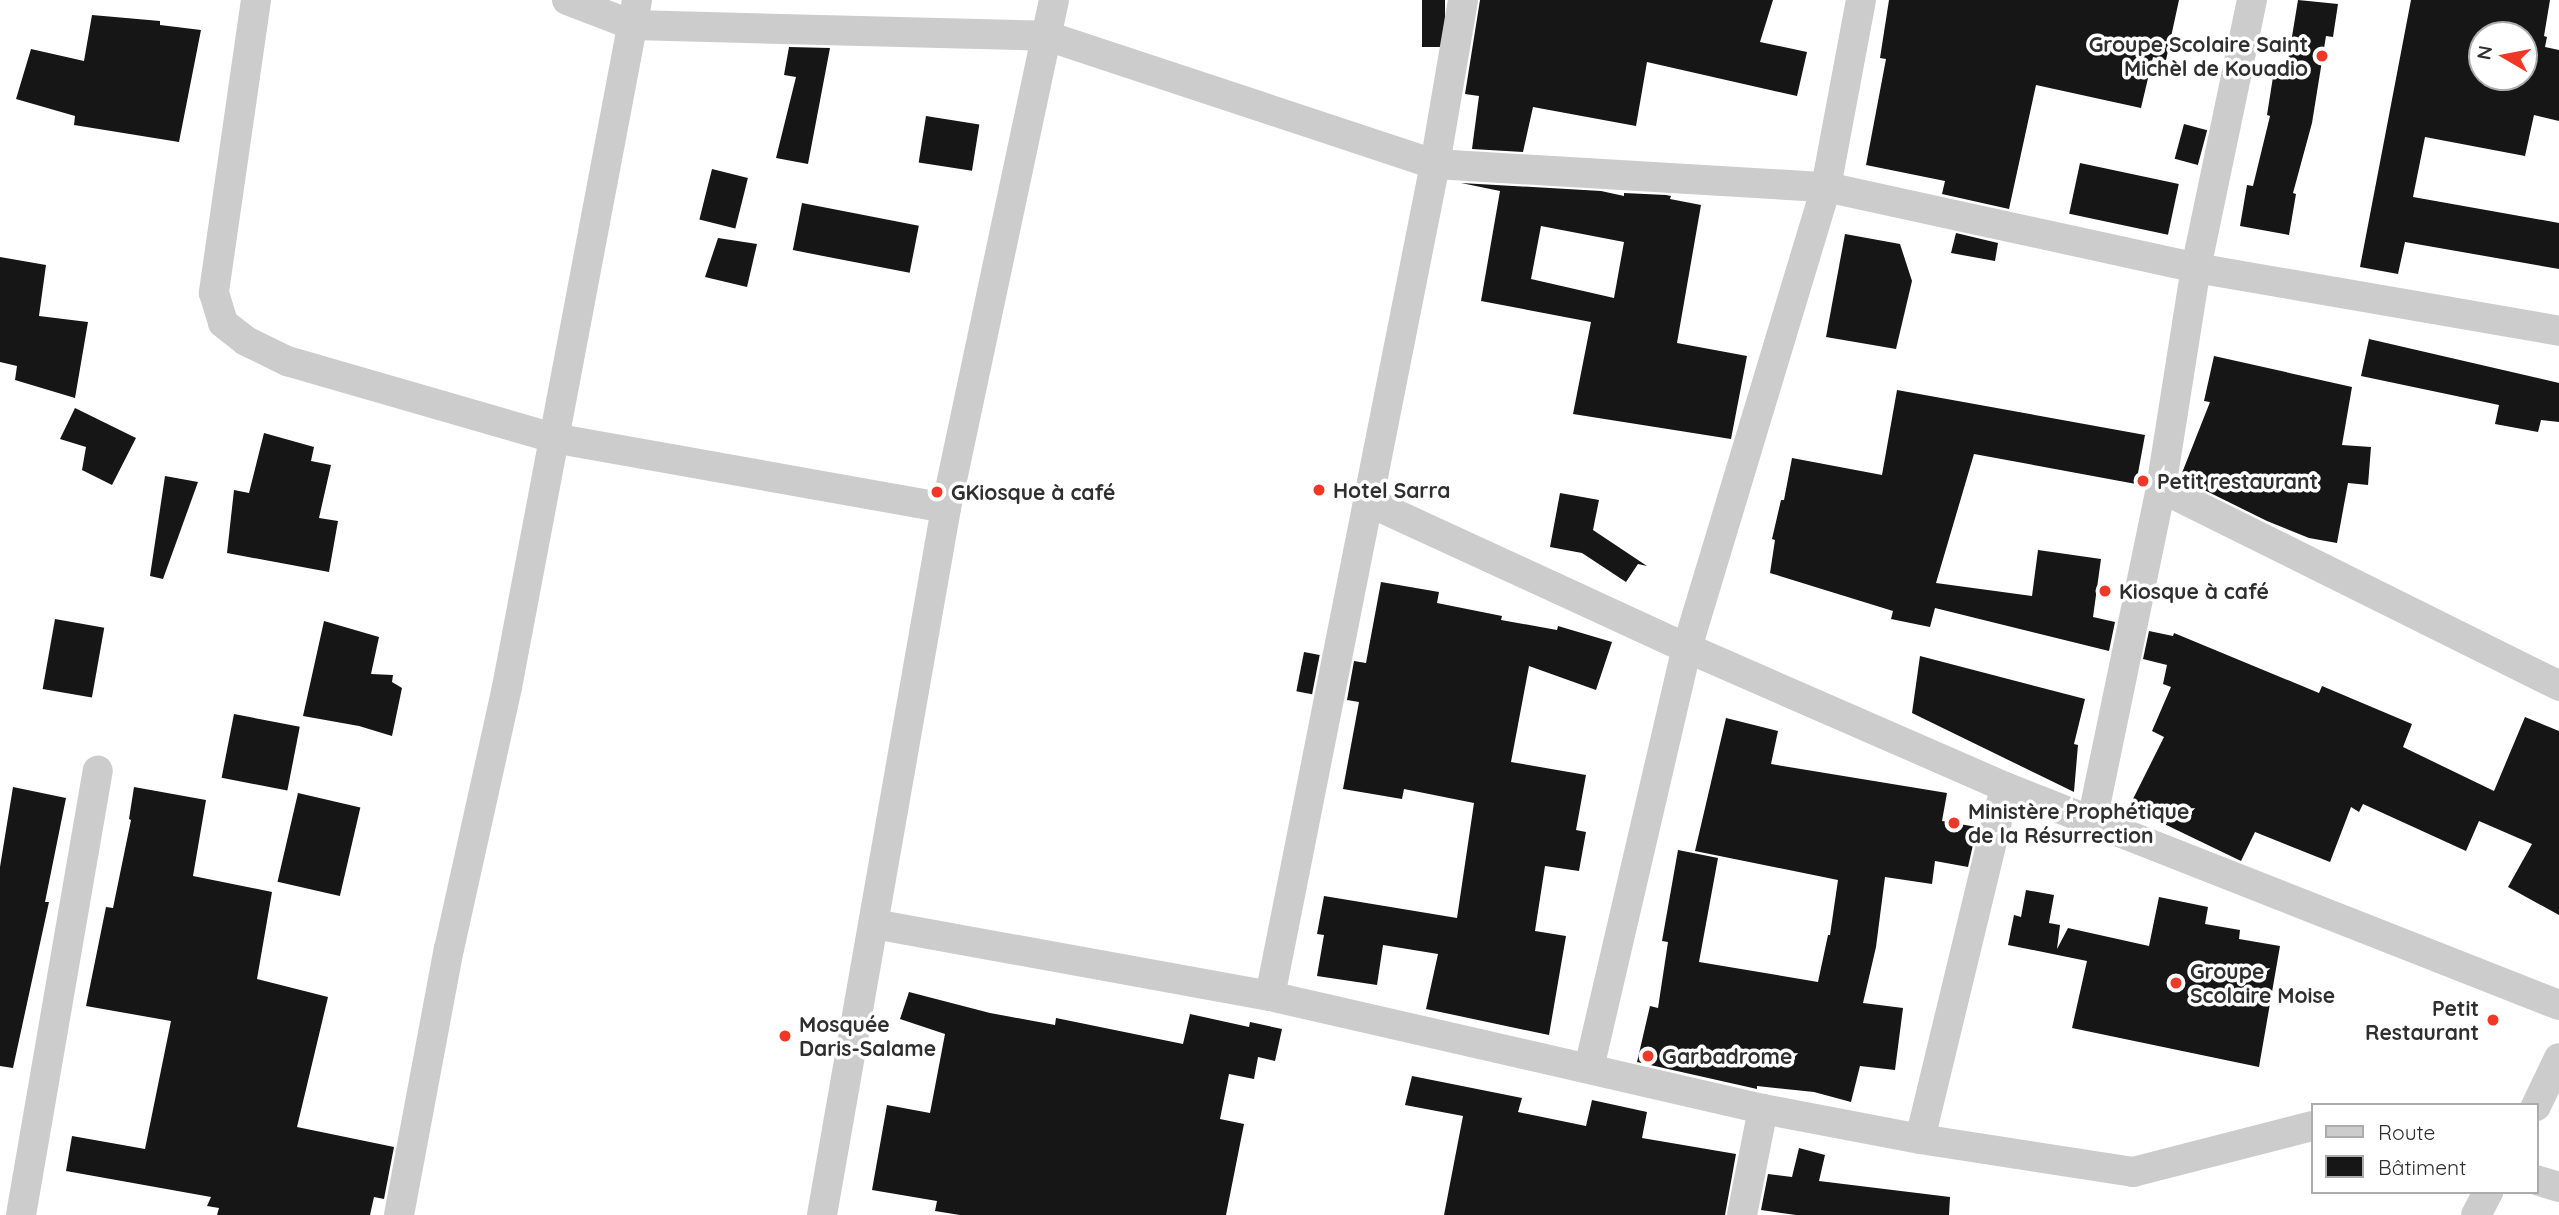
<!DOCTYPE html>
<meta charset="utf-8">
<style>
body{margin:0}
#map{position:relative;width:2559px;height:1215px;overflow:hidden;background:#fff;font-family:Quicksand,sans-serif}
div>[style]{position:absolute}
.building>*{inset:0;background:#161616;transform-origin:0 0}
.street>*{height:30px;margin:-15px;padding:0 15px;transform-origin:15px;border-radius:15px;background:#ccc}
.dots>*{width:19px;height:19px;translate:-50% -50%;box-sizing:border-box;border:4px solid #fff;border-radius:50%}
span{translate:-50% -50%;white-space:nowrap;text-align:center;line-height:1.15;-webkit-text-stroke:7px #fff;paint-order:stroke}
.poi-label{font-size:21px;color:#2f2f2f;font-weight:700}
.right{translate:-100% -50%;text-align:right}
.left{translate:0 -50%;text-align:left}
.legend{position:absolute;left:2311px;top:1103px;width:228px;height:91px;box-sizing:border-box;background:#fff;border:2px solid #acacac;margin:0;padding:9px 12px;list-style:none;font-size:21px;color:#2f2f2f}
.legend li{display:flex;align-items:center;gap:14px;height:35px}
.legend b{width:35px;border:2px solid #acacac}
.north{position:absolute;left:2468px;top:21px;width:70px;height:70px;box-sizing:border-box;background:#fff;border:2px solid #acacac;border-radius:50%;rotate:280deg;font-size:19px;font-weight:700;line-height:28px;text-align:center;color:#2f2f2f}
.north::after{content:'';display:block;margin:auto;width:24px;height:32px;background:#f13827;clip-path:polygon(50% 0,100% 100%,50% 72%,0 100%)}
</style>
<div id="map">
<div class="building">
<i style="left:1422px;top:0;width:23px;height:47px"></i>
<i style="clip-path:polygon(1480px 0,1773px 0,1760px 42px,1807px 52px,1797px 96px,1647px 62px,1636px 126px,1533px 107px,1523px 152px,1472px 149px,1479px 96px,1465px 94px)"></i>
<i style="clip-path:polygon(1889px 0,2179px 0,2166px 60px,2153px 57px,2141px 108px,2036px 85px,2009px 209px,1942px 194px,1945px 181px,1866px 165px,1886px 59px,1880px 58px)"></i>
<i style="clip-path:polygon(2298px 0,2338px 4px,2333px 37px,2326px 36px,2312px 123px,2293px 193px,2296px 194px,2289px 235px,2240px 226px,2247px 185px,2253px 186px,2270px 116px,2267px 115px,2273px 77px,2285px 79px)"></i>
<i style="clip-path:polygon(evenodd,2411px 0,2550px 0,2544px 36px,2547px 37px,2545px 47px,2559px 50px,2559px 121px,2534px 115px,2525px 156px,2425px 137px,2413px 197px,2559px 223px,2559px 269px,2405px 242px,2398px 274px,2360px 267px,2411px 0,2482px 35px,2524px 35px,2524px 77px,2482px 77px,2482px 35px)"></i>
<i style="clip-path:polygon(92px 15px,160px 21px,160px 25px,201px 30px,179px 142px,74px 125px,75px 116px,16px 99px,31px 49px,84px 61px)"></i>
<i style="clip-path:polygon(789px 47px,830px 48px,808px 164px,776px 158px,796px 77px,784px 75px)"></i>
<i style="left:926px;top:116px;width:54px;height:47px;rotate:9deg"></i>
<i style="left:2184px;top:124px;width:24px;height:36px;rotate:15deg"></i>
<i style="left:2080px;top:163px;width:101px;height:52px;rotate:12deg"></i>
<i style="left:712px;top:169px;width:37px;height:52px;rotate:14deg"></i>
<i style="clip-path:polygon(evenodd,1461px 183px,1601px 191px,1624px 196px,1624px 193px,1666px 195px,1671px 196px,1670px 199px,1701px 205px,1677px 343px,1747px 356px,1731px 439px,1573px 414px,1591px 322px,1481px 301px,1500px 191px,1461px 183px,1541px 226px,1624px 242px,1614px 298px,1531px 279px,1541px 226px)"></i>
<i style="left:802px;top:203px;width:119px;height:48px;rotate:11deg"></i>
<i style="clip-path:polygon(1956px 233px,1998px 243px,1995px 261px,1951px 253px)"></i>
<i style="clip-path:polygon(1845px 234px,1900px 244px,1912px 281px,1896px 349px,1826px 337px)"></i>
<i style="clip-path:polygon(718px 238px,757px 244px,747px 287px,705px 277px)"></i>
<i style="clip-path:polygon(0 257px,46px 265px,39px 316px,88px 322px,75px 398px,15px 380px,17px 366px,0 362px)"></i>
<i style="clip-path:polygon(2369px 339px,2559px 383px,2559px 422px,2541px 420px,2538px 432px,2495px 424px,2499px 405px,2361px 376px)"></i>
<i style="clip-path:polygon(2214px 356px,2352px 387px,2342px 445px,2371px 447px,2368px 485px,2348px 483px,2337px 543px,2309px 538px,2267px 521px,2180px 478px,2210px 402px,2204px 401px)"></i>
<i style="clip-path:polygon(1897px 390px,2145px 435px,2136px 484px,1974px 454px,1936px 583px,2032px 596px,2038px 550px,2101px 559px,2093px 617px,2115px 622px,2109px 651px,1935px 608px,1930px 627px,1891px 619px,1893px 611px,1770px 573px,1775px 540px,1772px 539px,1781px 500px,1784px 500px,1792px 458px,1882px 475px)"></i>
<i style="clip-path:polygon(75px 408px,136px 438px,112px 485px,82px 470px,86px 447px,60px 439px)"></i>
<i style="clip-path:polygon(264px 433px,314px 447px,311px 461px,331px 465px,319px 518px,338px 521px,329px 572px,227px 553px,234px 490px,249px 493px)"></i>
<i style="clip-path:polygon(165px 476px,198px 482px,163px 579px,150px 576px)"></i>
<i style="clip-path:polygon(1560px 493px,1599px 500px,1593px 530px,1647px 566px,1638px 564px,1626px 582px,1582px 553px,1550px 547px)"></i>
<i style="clip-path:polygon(1381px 582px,1439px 592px,1437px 603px,1502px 616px,1501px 620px,1557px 630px,1558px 626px,1612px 642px,1596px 690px,1529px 666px,1511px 762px,1586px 775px,1576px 830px,1586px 832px,1579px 871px,1545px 866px,1535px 931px,1566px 936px,1549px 1035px,1426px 1009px,1438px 954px,1383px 945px,1377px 985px,1317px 976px,1324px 935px,1317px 934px,1324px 896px,1457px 918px,1474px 803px,1404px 789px,1402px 799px,1343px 789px,1359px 702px,1347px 700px,1354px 661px,1366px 663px)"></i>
<i style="left:55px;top:619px;width:50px;height:71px;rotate:10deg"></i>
<i style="clip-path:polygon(324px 621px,379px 637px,371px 674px,393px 675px,392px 682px,402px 688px,392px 736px,359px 726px,303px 716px)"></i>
<i style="clip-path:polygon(2149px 631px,2173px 636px,2174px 633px,2319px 693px,2322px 686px,2412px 724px,2403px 747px,2494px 791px,2525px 717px,2559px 731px,2559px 915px,2508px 887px,2532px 844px,2479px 821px,2466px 851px,2363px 804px,2359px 812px,2351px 807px,2330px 862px,2255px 832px,2241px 861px,2129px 807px,2164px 737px,2152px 731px,2171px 687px,2163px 684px,2167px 665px,2143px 659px)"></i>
<i style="left:1304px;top:652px;width:16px;height:40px;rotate:11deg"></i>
<i style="clip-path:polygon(1920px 656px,2085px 699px,2074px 744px,2078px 745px,2074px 792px,1912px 713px)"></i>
<i style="left:234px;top:714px;width:67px;height:65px;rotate:11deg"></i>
<i style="clip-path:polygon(1726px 718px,1778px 731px,1771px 764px,1947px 793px,1942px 821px,1977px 827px,1968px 867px,1935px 861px,1932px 884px,1885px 877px,1876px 947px,1863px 1003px,1903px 1008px,1895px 1070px,1860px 1066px,1851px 1102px,1814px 1092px,1757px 1086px,1757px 1089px,1637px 1062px,1650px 1006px,1658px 1008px,1668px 942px,1662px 941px,1678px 850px,1718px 858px,1699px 962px,1818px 982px,1828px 935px,1830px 935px,1838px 880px,1695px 851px)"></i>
<i style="clip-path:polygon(13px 787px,66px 798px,45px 902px,49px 902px,13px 1068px,0 1066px,0 867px)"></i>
<i style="clip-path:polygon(134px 787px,206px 800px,193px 876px,272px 892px,257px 979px,328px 997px,297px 1127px,394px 1147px,384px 1199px,374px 1197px,370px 1215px,217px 1215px,219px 1208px,207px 1206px,211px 1197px,66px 1171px,72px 1136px,145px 1149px,171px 1021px,86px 1006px,106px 907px,113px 908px,131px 820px,129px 819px)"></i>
<i style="left:298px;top:793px;width:64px;height:91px;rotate:13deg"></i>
<i style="clip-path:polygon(2026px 890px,2054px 895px,2049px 923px,2060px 925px,2057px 949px,2068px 928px,2149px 946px,2159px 897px,2208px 907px,2205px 924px,2240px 930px,2239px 939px,2280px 946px,2259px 1067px,2072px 1028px,2087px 961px,2008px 945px,2014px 915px,2021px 917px)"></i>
<i style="clip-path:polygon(909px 992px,990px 1013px,1055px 1025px,1056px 1018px,1183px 1044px,1190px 1014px,1249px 1027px,1250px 1022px,1282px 1029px,1275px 1061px,1258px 1057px,1254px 1079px,1229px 1074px,1220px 1119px,1244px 1124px,1226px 1215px,960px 1215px,935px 1211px,937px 1201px,872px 1190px,887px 1105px,930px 1113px,945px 1034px,900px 1019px)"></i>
<i style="clip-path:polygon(1412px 1076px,1522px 1098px,1518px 1112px,1586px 1126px,1592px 1100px,1647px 1112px,1642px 1138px,1736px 1154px,1725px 1215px,1444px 1215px,1463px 1116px,1405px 1105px)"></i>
<i style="clip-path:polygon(1799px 1148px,1825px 1155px,1819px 1181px,1950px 1197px,1949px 1215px,1796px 1215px,1761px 1210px,1768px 1174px,1792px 1177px)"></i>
</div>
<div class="street">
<i style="left:256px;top:0;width:296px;rotate:98.2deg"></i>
<i style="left:214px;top:293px;width:31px;rotate:73deg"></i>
<i style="left:223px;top:323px;width:29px;rotate:38deg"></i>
<i style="left:246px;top:341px;width:46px;rotate:26deg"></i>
<i style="left:287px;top:361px;width:277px;rotate:16.1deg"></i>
<i style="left:553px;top:438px;width:399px;rotate:10.1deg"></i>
<i style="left:567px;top:0;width:70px;rotate:21deg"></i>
<i style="left:632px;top:25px;width:415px;rotate:1.5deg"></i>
<i style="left:1047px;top:36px;width:409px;rotate:18.3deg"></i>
<i style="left:1435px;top:164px;width:392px;rotate:3.4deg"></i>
<i style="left:1826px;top:187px;width:379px;rotate:12.3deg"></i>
<i style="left:2196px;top:268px;width:368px;rotate:9.8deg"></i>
<i style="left:2161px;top:488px;width:445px;rotate:26.4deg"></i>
<i style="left:1369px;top:502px;width:350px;rotate:24.7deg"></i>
<i style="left:1687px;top:648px;width:347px;rotate:23.6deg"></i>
<i style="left:2005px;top:787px;width:595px;rotate:21.48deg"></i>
<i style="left:2092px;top:821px;width:340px;rotate:-78.3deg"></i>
<i style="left:2161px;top:488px;width:223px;rotate:-81deg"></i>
<i style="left:2196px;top:268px;width:274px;rotate:-78.2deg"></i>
<i style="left:874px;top:924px;width:402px;rotate:10.3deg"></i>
<i style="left:1270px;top:996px;width:506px;rotate:12.91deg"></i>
<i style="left:1763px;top:1109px;width:160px;rotate:10.8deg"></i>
<i style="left:1920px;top:1139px;width:216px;rotate:8.8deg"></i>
<i style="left:2133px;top:1172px;width:185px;rotate:-14.4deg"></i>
<i style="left:1270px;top:996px;width:848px;rotate:-78.78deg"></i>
<i style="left:1435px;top:164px;width:166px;rotate:-80.3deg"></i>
<i style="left:1589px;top:1068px;width:431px;rotate:-76.9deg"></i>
<i style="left:1687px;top:648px;width:481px;rotate:-73.2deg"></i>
<i style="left:1826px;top:187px;width:190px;rotate:-79.4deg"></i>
<i style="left:2536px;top:1106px;width:53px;rotate:-64.4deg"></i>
<i style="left:1920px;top:1139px;width:362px;rotate:-76.4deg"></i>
<i style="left:2536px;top:1180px;width:24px;rotate:17deg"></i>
<i style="left:21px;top:1215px;width:451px;rotate:-80.2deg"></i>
<i style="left:399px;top:1215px;width:271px;rotate:-79.4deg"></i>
<i style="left:449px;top:949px;width:268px;rotate:-77.5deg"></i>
<i style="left:507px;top:687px;width:699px;rotate:-79.28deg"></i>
<i style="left:822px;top:1215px;width:718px;rotate:-80.05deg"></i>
<i style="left:946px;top:508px;width:519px;rotate:-78deg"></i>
<i style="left:1742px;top:1215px;width:108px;rotate:-78.8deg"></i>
<i style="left:2476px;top:1215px;width:26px;rotate:-62deg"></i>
</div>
<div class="dots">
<i style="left:2322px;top:56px;background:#f13827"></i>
<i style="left:2143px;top:481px;background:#f13827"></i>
<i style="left:1319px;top:490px;background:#f13827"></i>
<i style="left:937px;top:492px;background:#f13827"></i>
<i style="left:2105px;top:591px;background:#f13827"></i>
<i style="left:1954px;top:823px;background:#f13827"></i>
<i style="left:2176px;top:983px;background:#f13827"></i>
<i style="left:2493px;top:1020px;background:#f13827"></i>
<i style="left:785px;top:1036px;background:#f13827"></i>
<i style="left:1648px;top:1056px;background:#f13827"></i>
</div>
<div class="poi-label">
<span class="right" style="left:2308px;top:56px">Groupe Scolaire Saint<br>Michèl de Kouadio</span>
<span class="left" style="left:2157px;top:481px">Petit restaurant</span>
<span class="left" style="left:1333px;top:490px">Hotel Sarra</span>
<span class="left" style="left:951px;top:492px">GKiosque à café</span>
<span class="left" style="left:2119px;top:591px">Kiosque à café</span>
<span class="left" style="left:1968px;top:823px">Ministère Prophétique<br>de la Résurrection</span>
<span class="left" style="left:2190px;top:983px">Groupe<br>Scolaire Moise</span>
<span class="right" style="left:2479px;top:1020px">Petit<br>Restaurant</span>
<span class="left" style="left:799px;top:1036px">Mosquée<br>Daris-Salame</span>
<span class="left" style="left:1662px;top:1056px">Garbadrome</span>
</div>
<ul class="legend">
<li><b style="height:9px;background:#ccc"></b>Route</li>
<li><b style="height:19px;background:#161616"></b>Bâtiment</li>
</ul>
<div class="north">N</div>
</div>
